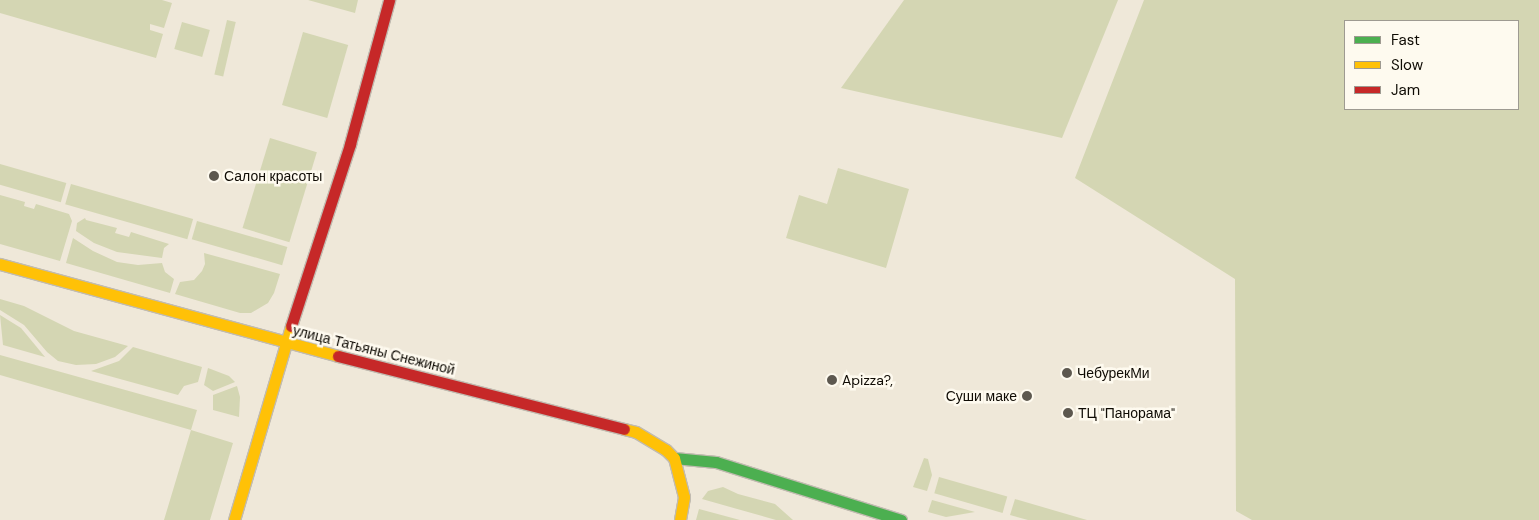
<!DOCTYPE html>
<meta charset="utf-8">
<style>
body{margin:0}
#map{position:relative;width:1539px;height:520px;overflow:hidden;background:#efe8d9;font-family:"DM Sans",sans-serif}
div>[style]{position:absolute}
.green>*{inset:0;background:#d4d6b3;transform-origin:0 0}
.roads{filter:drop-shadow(1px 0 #c1bbb0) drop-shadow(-1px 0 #c1bbb0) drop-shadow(0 1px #c1bbb0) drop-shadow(0 -1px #c1bbb0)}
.fast>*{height:11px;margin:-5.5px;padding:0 5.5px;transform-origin:5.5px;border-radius:5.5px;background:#4caf50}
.slow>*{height:11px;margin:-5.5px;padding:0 5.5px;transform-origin:5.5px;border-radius:5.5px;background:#ffc107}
.jam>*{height:11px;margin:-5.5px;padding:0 5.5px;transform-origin:5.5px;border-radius:5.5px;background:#c62828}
.dots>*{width:14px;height:14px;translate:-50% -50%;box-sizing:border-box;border:2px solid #fefaef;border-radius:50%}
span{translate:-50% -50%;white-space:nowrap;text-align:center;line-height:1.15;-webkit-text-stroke:5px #fefaef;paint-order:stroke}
.poi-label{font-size:14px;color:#0f0b04}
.left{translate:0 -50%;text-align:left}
.right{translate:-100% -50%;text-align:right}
.street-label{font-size:14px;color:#0f0b04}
.legend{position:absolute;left:1344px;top:20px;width:175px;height:90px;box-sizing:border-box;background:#fefaef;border:1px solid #9e9a91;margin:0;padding:6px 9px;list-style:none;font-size:15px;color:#0f0b04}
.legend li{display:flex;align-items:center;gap:10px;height:25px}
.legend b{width:25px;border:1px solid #9e9a91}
</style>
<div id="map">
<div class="green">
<i style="clip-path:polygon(0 0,162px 0,172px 3px,164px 28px,150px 24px,150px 30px,163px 34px,156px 58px,0 13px)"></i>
<i style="clip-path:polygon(308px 0,358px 0,355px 13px)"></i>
<i style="clip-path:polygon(904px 0,1118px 0,1062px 138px,841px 88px)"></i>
<i style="clip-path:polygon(evenodd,1144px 0,1539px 0,1539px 520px,1252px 520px,1236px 511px,1235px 279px,1075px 178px,1144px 0,1345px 21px,1518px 21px,1518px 109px,1345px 109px,1345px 21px)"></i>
<i style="left:227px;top:20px;width:9px;height:56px;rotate:13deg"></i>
<i style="left:182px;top:22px;width:29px;height:28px;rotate:16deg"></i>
<i style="left:303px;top:32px;width:47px;height:76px;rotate:16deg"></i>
<i style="left:270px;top:138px;width:49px;height:94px;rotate:17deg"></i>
<i style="left:0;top:164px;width:69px;height:20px;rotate:16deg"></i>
<i style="clip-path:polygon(838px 168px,909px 189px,886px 268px,786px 238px,799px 195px,827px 204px)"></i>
<i style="left:71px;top:184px;width:127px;height:21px;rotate:16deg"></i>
<i style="clip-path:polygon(0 195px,25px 202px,24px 206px,34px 209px,36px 204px,69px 214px,72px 221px,60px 261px,0 244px)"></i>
<i style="clip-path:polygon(85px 218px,86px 220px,117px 228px,115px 233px,129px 237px,131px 232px,169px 244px,164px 248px,162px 258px,117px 252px,94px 243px,76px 231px,77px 223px)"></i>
<i style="left:197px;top:221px;width:94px;height:19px;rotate:16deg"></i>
<i style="clip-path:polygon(73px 238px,93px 251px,117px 262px,138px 265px,162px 263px,165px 272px,174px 279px,170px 293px,66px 263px)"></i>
<i style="clip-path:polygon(204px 253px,280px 274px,274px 293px,268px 303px,251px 313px,240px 313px,175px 294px,180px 282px,194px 280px,202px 271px,205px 264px)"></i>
<i style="clip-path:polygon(0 299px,24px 306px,74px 331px,128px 346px,115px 357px,96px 364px,76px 365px,58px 361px,47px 352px,24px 325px,0 310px)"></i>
<i style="clip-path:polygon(0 315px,21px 328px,45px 357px,3px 345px)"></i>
<i style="clip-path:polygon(133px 347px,202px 367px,198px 382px,184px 386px,178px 395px,91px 371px,119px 361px)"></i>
<i style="clip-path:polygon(0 355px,197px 410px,191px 430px,233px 443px,210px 520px,164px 520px,191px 430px,0 375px)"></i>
<i style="clip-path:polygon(208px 368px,229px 376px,235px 382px,213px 391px,204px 385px)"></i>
<i style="clip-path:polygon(237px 386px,240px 397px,239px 417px,213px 410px,213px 395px)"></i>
<i style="clip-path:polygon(924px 458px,928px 459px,932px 475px,927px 491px,913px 487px)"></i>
<i style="left:939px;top:477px;width:71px;height:17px;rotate:16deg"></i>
<i style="clip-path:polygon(723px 487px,738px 494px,775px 504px,793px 520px,776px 520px,702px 499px,708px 491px)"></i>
<i style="clip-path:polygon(1015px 499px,1087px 520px,1028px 520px,1010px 515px)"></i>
<i style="clip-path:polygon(932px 500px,975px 512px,946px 517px,928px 512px)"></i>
<i style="clip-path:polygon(699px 509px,740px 520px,696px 520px)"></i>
</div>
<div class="roads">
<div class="fast">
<i style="left:674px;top:458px;width:42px;rotate:5.4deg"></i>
<i style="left:716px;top:462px;width:194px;rotate:17.4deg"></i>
</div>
<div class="slow">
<i style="left:0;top:264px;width:350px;rotate:15.2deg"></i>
<i style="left:624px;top:429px;width:12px;rotate:14deg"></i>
<i style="left:636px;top:432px;width:35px;rotate:31deg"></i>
<i style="left:666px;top:450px;width:11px;rotate:45deg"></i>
<i style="left:674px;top:458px;width:40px;rotate:75.6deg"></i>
<i style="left:684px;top:497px;width:23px;rotate:100deg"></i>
<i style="left:234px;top:520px;width:202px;rotate:-73.6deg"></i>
</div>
<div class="jam">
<i style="left:291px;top:326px;width:191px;rotate:-72deg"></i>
<i style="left:350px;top:144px;width:149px;rotate:-74.8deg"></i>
<i style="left:338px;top:356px;width:295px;rotate:14.3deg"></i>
</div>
</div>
<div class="dots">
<i style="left:214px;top:176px;background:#5d584f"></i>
<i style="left:1067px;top:373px;background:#5d584f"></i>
<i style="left:832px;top:380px;background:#5d584f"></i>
<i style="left:1027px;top:396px;background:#5d584f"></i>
<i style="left:1068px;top:413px;background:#5d584f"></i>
</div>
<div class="poi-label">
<span class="left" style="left:224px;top:176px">Салон красоты</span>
<span class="left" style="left:1077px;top:373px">ЧебурекМи</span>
<span class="left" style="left:842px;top:380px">Apizza?,</span>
<span class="right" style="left:1017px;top:396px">Суши маке</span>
<span class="left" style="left:1078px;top:413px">ТЦ "Панорама"</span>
</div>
<div class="street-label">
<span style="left:374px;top:350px;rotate:14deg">улица Татьяны Снежиной</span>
</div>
<ul class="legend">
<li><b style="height:6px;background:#4caf50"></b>Fast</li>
<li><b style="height:6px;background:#ffc107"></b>Slow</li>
<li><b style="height:6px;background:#c62828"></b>Jam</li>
</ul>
</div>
